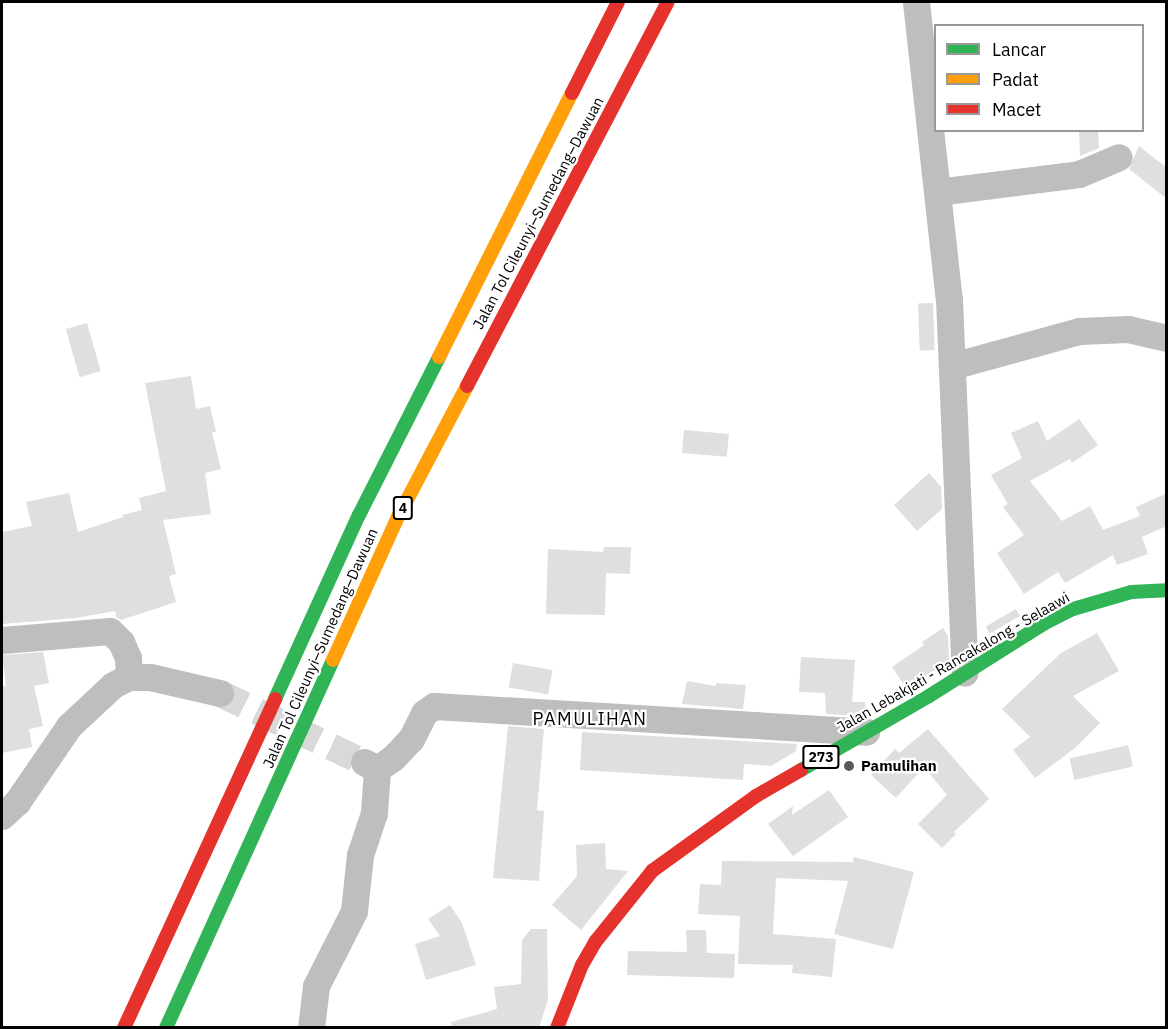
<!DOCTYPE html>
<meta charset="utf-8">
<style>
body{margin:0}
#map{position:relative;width:1168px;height:1029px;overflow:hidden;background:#fff;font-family:"IBM Plex Sans",sans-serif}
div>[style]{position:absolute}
.building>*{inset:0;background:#dfdfdf;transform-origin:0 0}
.street-tunnel>*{height:27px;margin-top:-13.5px;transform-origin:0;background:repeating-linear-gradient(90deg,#d9d9d9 0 27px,transparent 0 41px)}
.street>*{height:27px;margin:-13.5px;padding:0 13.5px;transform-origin:13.5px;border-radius:13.5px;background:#bebebe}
.fast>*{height:14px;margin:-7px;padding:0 7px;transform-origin:7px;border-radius:7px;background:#30b455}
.slow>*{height:14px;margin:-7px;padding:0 7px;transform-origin:7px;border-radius:7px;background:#ff9f0a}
.jam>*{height:14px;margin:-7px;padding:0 7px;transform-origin:7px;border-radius:7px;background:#e5322d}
.dots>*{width:16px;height:16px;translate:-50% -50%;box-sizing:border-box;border:3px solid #fff;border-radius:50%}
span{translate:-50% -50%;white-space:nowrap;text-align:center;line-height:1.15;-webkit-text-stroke:4.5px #fff;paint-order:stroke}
.shield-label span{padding:2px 4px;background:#fff;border:2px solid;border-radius:4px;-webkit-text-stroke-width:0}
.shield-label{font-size:14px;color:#000;font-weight:700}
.street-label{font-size:15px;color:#000}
.poi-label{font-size:15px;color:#000;font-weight:700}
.left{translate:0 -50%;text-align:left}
.quarter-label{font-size:18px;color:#000;letter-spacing:1.5px}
.frame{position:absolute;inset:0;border:3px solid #000;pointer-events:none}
.legend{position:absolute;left:934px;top:24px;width:210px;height:108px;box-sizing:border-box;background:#fff;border:2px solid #999;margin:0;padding:8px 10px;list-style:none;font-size:18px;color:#000}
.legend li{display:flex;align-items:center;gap:12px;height:30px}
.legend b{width:30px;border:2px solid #999}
</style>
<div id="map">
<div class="building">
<i style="clip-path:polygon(1079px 130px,1098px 130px,1099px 148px,1080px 156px)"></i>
<i style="clip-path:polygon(1139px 146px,1167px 168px,1167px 199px,1129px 169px)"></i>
<i style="left:933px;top:303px;width:47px;height:15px;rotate:88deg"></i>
<i style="left:87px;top:323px;width:50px;height:22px;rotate:74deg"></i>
<i style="clip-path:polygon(191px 376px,196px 409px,210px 406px,216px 432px,212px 432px,221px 469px,205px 473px,211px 514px,163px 520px,176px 574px,169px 576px,176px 602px,121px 620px,116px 617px,115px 611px,76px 618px,2px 624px,2px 532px,32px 526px,26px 502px,69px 493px,78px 532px,123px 517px,122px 515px,142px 510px,139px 498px,166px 491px,145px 383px)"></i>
<i style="clip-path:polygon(1079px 419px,1098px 445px,1072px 463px,1070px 459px,1030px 481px,1062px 521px,1090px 506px,1103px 530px,1140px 516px,1136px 507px,1167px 493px,1167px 526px,1142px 537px,1148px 554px,1117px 565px,1113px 555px,1065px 583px,1058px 572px,1024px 594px,997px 553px,1024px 535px,1003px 507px,1008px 504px,991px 475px,1022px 458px,1011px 433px,1038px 421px,1047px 441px)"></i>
<i style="left:684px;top:430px;width:45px;height:23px;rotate:5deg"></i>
<i style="clip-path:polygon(929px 473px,941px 487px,942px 509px,917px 531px,894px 505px)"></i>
<i style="clip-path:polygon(604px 547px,631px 547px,630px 574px,606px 573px,605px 615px,546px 614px,548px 549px,603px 552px)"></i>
<i style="left:1016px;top:609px;width:8px;height:35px;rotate:60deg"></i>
<i style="clip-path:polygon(943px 628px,948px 636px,949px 661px,906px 688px,892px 667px,924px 645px,922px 642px)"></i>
<i style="clip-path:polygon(1097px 633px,1119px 671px,1073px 696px,1100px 723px,1075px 748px,1035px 778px,1013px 750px,1030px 737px,1002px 709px,1061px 653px)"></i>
<i style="clip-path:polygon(43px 652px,49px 683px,34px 686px,43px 726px,29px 729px,32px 747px,2px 753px,2px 686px,6px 686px,2px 655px)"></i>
<i style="clip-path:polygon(801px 657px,855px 660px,852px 702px,865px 702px,866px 711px,857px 716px,826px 714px,825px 693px,799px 692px)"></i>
<i style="left:513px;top:663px;width:40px;height:25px;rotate:10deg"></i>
<i style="clip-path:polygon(687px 681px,716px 686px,716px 683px,746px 685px,743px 709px,682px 704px)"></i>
<i style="clip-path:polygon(508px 726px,544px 729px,537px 810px,544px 811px,539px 881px,493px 878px)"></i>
<i style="clip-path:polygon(928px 729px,989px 799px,954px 832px,956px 834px,942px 848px,918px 824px,947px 795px,924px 767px,896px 798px,871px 775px,895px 749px,899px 753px)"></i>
<i style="clip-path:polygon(582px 732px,797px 744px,796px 751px,771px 766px,744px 764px,743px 780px,580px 770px)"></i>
<i style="left:1128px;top:745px;width:22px;height:60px;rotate:77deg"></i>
<i style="clip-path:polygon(829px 790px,848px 817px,793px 856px,768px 824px,793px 806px,792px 815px)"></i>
<i style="clip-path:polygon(605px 843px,606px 869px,628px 871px,581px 930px,552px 905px,577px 876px,576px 845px)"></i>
<i style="clip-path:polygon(854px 857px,914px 872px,893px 949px,834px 934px,848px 881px,776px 878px,773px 934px,836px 939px,832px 977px,792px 973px,793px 965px,738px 964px,740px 916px,698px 914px,700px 884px,721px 885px,722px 861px,853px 862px)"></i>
<i style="clip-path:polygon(450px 905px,462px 923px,476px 965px,426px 980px,415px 944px,440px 936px,428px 919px)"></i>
<i style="clip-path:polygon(531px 929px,547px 929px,548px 1000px,539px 1028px,452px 1028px,451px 1022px,497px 1009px,494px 987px,521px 984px,522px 940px)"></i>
<i style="clip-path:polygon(686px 930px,706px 930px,707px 953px,735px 954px,734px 978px,627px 975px,628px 951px,687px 952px)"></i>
</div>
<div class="street-tunnel">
<i style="left:220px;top:693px;width:160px;rotate:25.6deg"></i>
</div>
<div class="street">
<i style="left:916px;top:2px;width:299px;rotate:83.7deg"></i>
<i style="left:949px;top:299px;width:374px;rotate:87.6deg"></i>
<i style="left:937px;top:192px;width:143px;rotate:-7.2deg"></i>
<i style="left:1079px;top:174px;width:43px;rotate:-23deg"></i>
<i style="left:952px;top:366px;width:132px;rotate:-15.4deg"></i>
<i style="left:1079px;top:331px;width:49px;rotate:-2.3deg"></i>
<i style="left:1128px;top:329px;width:39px;rotate:13deg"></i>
<i style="left:2px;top:640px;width:108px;rotate:-4.8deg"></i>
<i style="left:110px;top:631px;width:16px;rotate:45deg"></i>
<i style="left:121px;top:642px;width:17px;rotate:66deg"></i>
<i style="left:128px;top:658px;width:19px;rotate:87deg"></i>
<i style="left:364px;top:762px;width:15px;rotate:28deg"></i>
<i style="left:377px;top:769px;width:19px;rotate:-35deg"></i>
<i style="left:393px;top:758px;width:26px;rotate:-47deg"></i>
<i style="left:411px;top:739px;width:29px;rotate:-63deg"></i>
<i style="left:424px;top:713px;width:12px;rotate:-35deg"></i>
<i style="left:434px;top:706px;width:433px;rotate:3.4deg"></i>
<i style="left:2px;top:816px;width:21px;rotate:-43deg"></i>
<i style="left:17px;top:802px;width:92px;rotate:-55.6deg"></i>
<i style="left:69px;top:726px;width:60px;rotate:-43deg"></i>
<i style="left:113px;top:685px;width:18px;rotate:-27deg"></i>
<i style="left:129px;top:677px;width:21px"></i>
<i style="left:150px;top:677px;width:72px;rotate:12.9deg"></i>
<i style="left:311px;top:1028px;width:42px;rotate:-83.2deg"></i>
<i style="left:316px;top:986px;width:84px;rotate:-63.1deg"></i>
<i style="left:354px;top:911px;width:56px;rotate:-83.9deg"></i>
<i style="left:360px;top:855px;width:44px;rotate:-71.6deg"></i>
<i style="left:374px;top:813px;width:44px;rotate:-86.1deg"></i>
</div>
<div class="fast">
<i style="left:275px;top:699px;width:202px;rotate:-65.5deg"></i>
<i style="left:359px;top:515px;width:177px;rotate:-63.1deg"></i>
<i style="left:801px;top:770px;width:148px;rotate:-30deg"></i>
<i style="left:929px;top:696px;width:137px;rotate:-32.2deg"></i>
<i style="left:1045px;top:623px;width:31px;rotate:-27deg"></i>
<i style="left:1073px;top:609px;width:60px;rotate:-16.3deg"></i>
<i style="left:1131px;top:592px;width:35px;rotate:-3deg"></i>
<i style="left:166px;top:1028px;width:404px;rotate:-65.6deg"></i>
</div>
<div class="slow">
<i style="left:439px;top:357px;width:296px;rotate:-63.3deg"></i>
<i style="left:333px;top:660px;width:157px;rotate:-65.6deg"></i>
<i style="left:398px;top:517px;width:148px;rotate:-62.2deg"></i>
</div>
<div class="jam">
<i style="left:572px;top:93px;width:102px;rotate:-63.2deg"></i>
<i style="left:467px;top:386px;width:433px;rotate:-62.4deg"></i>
<i style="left:124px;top:1028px;width:362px;rotate:-65.3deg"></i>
<i style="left:557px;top:1028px;width:68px;rotate:-68.4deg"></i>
<i style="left:582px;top:965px;width:28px;rotate:-60deg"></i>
<i style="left:596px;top:941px;width:90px;rotate:-51.3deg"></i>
<i style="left:652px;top:871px;width:128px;rotate:-35.8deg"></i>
<i style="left:756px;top:796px;width:52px;rotate:-30deg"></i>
</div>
<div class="dots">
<i style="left:849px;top:766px;background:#595959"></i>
</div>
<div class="shield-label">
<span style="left:403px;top:508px">4</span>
<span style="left:821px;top:757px">273</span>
</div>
<div class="street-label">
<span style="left:538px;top:213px;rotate:-62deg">Jalan Tol Cileunyi–Sumedang–Dawuan</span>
<span style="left:320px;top:648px;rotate:-66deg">Jalan Tol Cileunyi–Sumedang–Dawuan</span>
<span style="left:953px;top:662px;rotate:-30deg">Jalan Lebakjati - Rancakalong - Selaawi</span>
</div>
<div class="poi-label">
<span class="left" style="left:861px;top:766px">Pamulihan</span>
</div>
<div class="quarter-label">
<span style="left:590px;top:719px">PAMULIHAN</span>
</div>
<div class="frame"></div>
<ul class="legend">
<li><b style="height:8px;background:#30b455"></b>Lancar</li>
<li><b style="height:8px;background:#ff9f0a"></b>Padat</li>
<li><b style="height:8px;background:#e5322d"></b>Macet</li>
</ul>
</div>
